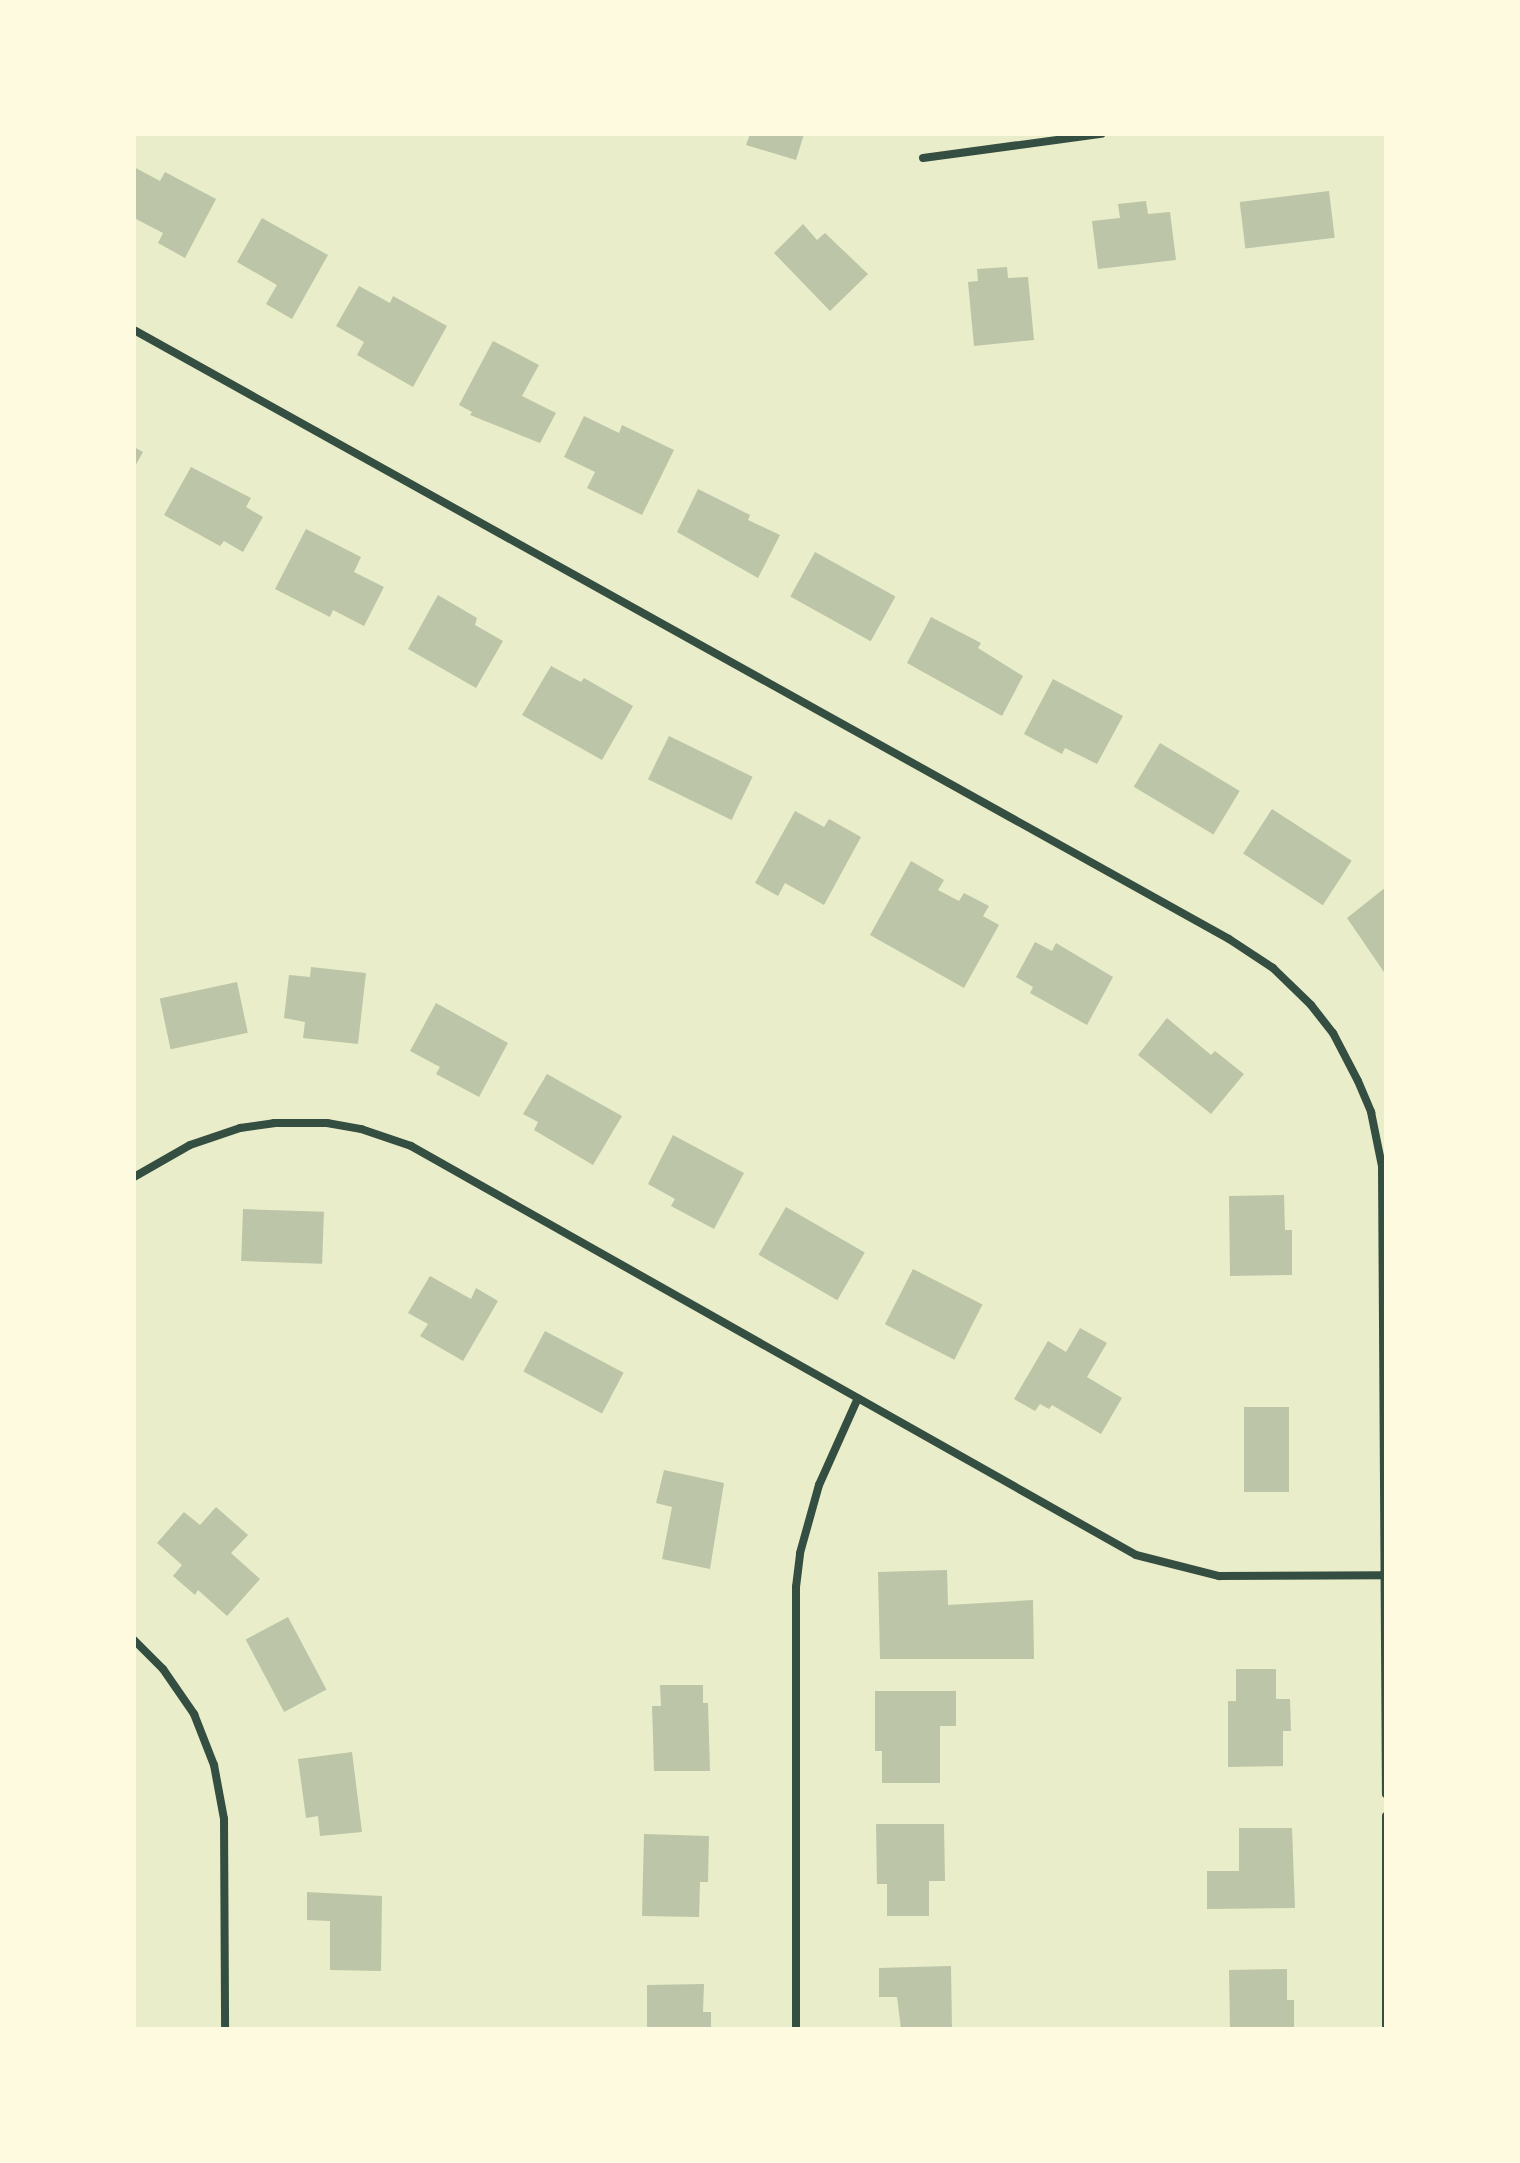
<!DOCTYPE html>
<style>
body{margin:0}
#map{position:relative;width:1520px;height:2163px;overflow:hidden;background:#e9edc9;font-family:"DM Sans",sans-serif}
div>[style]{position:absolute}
.building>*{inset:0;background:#bcc5a7;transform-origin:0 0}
.minor>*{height:8px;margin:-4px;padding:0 4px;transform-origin:4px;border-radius:4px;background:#344e41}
span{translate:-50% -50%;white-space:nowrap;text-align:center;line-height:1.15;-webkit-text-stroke:6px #fefae0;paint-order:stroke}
.frame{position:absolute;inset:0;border:136px solid #fefae0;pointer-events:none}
</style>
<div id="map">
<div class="building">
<i style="clip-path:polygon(750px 134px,804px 134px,796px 160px,746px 145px)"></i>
<i style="clip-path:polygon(134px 167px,160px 181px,165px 172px,216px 199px,185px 258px,158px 243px,163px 233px,134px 218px)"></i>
<i style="left:1329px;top:191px;width:47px;height:90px;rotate:83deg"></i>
<i style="clip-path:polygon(1146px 201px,1148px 214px,1170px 212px,1176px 260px,1098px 269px,1092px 221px,1120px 218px,1118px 204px)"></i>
<i style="clip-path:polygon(262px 218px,328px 255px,292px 319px,266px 304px,277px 285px,237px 262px)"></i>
<i style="clip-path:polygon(803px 224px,817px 240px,825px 233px,868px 274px,830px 311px,774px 253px)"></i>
<i style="clip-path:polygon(1007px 267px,1008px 278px,1028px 277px,1034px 340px,974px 346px,968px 282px,978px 281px,977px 269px)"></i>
<i style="clip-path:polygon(359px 286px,390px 303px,393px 296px,447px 326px,413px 387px,357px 355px,364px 342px,336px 326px)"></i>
<i style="clip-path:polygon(493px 341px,539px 365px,522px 396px,556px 413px,540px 443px,470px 415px,472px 412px,459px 405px)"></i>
<i style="clip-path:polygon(584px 416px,619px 433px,622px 425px,674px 450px,642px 515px,587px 488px,595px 472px,564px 457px)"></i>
<i style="clip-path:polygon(134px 447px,143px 452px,134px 468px)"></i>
<i style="clip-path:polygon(191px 467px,251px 498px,246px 507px,263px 517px,243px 552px,224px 541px,220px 546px,164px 515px)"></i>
<i style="clip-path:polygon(698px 489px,750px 515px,748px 520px,780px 535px,758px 578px,677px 532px)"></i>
<i style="clip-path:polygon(306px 529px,361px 557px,354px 572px,384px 587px,364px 626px,333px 610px,330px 617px,275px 589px)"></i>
<i style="left:815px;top:552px;width:92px;height:51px;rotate:29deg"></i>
<i style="clip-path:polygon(438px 595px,477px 618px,475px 625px,503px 641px,476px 688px,408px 649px)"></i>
<i style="clip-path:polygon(931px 617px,981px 643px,978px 648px,1023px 676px,1002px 716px,907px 663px)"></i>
<i style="clip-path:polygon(551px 666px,581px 682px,584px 678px,633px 706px,602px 760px,522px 715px)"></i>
<i style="clip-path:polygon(1053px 679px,1123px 716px,1097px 764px,1065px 748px,1062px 754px,1024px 734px)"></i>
<i style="left:669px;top:736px;width:93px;height:48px;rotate:26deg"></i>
<i style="left:1160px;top:743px;width:93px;height:51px;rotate:31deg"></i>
<i style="left:1272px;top:809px;width:95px;height:53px;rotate:33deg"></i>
<i style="clip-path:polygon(795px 811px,824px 827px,829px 819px,861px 837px,824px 905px,785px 883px,778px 896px,755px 883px)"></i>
<i style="clip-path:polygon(911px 861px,944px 880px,938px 890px,959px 901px,964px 893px,989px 906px,983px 916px,999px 925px,964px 988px,870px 935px)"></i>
<i style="clip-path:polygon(1386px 887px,1386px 975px,1347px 918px)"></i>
<i style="clip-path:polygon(1035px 942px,1052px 951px,1056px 943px,1113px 977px,1087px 1025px,1030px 993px,1033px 987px,1016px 977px)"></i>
<i style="clip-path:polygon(311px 967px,366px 973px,358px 1044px,303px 1038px,305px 1022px,284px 1018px,289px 975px,310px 977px)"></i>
<i style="left:237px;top:982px;width:52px;height:79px;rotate:78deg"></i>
<i style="clip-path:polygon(436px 1003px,508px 1043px,479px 1097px,436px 1074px,440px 1067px,410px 1051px)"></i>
<i style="clip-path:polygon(1167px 1018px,1211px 1055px,1215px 1051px,1244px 1074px,1211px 1114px,1138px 1055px)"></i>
<i style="clip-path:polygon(547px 1074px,622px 1116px,593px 1165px,534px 1130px,538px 1122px,523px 1114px)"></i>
<i style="clip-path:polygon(673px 1135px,744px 1173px,714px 1229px,671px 1206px,675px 1199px,648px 1184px)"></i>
<i style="clip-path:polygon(1284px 1195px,1285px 1230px,1292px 1230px,1292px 1275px,1230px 1276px,1229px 1196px)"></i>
<i style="left:786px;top:1207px;width:91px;height:55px;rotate:30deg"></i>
<i style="left:243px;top:1209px;width:81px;height:52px;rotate:2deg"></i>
<i style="left:913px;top:1269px;width:78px;height:62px;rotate:27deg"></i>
<i style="clip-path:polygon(430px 1276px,471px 1299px,476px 1288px,498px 1301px,463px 1361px,420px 1336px,428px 1324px,408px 1313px)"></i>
<i style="clip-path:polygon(1080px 1328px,1107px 1343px,1087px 1377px,1122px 1398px,1101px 1434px,1052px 1405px,1049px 1409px,1040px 1404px,1035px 1411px,1014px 1399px,1048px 1341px,1066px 1352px)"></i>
<i style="left:545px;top:1331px;width:89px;height:46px;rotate:28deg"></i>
<i style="left:1244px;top:1407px;width:45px;height:85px"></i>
<i style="clip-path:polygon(664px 1470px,724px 1483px,710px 1569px,662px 1559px,672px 1507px,656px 1503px)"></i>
<i style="clip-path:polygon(216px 1507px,248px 1535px,231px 1553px,260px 1579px,227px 1616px,198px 1590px,195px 1595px,173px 1576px,182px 1565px,157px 1543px,184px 1512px,200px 1525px)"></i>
<i style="clip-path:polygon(947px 1570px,948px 1605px,1033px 1600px,1034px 1659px,880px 1659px,878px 1572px)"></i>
<i style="left:288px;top:1617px;width:82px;height:48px;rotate:62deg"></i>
<i style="clip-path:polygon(1236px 1669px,1276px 1669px,1276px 1699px,1290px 1699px,1291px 1731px,1283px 1731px,1283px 1766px,1228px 1767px,1228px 1701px,1236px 1701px)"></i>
<i style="clip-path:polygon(660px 1685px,703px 1685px,703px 1703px,708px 1703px,710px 1771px,654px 1771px,652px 1706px,661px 1706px)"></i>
<i style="clip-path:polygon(875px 1691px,956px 1691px,956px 1726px,940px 1726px,940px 1783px,882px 1783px,882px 1751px,875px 1751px)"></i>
<i style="clip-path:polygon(352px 1752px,362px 1832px,320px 1836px,318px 1816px,306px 1818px,298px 1759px)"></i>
<i style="clip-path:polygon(876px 1824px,944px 1824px,945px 1881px,929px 1881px,929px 1916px,887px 1916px,887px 1884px,877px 1884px)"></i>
<i style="clip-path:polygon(1239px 1828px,1292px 1828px,1295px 1908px,1207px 1909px,1207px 1871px,1239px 1871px)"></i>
<i style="clip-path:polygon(644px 1834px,709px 1836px,708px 1882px,700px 1882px,699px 1917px,642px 1916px)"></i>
<i style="clip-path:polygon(307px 1892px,382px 1896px,381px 1971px,330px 1970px,330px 1921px,307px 1920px)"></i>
<i style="clip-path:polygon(951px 1966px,952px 2029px,901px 2029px,897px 1997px,879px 1997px,879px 1968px)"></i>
<i style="clip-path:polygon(1287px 1969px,1287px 2000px,1294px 2000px,1294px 2029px,1230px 2029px,1229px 1970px)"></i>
<i style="clip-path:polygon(704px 1984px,703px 2012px,711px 2012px,711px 2029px,647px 2029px,647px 1985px)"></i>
</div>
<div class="minor">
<i style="left:923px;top:158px;width:180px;rotate:-7.7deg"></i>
<i style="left:134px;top:330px;width:1253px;rotate:29.08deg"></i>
<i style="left:1229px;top:939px;width:53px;rotate:33.4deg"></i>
<i style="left:1273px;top:968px;width:53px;rotate:44.2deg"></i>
<i style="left:1311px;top:1005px;width:36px;rotate:52deg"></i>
<i style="left:1333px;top:1033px;width:54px;rotate:62.5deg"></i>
<i style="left:1358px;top:1081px;width:34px;rotate:67deg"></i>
<i style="left:1371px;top:1112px;width:55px;rotate:78.5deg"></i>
<i style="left:1382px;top:1166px;width:628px;rotate:89.64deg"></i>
<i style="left:134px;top:1177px;width:64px;rotate:-29.7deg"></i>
<i style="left:190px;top:1145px;width:53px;rotate:-18.8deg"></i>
<i style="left:240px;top:1128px;width:34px;rotate:-8deg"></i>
<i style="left:274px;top:1123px;width:53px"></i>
<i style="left:327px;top:1123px;width:35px;rotate:10deg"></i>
<i style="left:361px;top:1129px;width:53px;rotate:18.8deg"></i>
<i style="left:411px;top:1146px;width:832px;rotate:29.43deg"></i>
<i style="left:1136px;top:1555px;width:86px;rotate:14.2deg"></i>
<i style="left:1219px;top:1576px;width:167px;rotate:-0.3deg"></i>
<i style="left:134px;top:1640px;width:41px;rotate:45deg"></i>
<i style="left:163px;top:1669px;width:55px;rotate:55.4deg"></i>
<i style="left:194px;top:1714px;width:55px;rotate:68.6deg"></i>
<i style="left:214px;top:1765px;width:55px;rotate:79.5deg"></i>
<i style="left:224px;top:1819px;width:210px;rotate:89.7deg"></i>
<i style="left:796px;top:2029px;width:442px;rotate:-90deg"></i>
<i style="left:796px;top:1587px;width:34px;rotate:-83deg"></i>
<i style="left:800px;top:1553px;width:71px;rotate:-74.4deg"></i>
<i style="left:819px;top:1485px;width:95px;rotate:-65.9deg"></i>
<i style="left:1386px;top:2029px;width:213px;rotate:-90deg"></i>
</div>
<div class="frame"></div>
</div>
